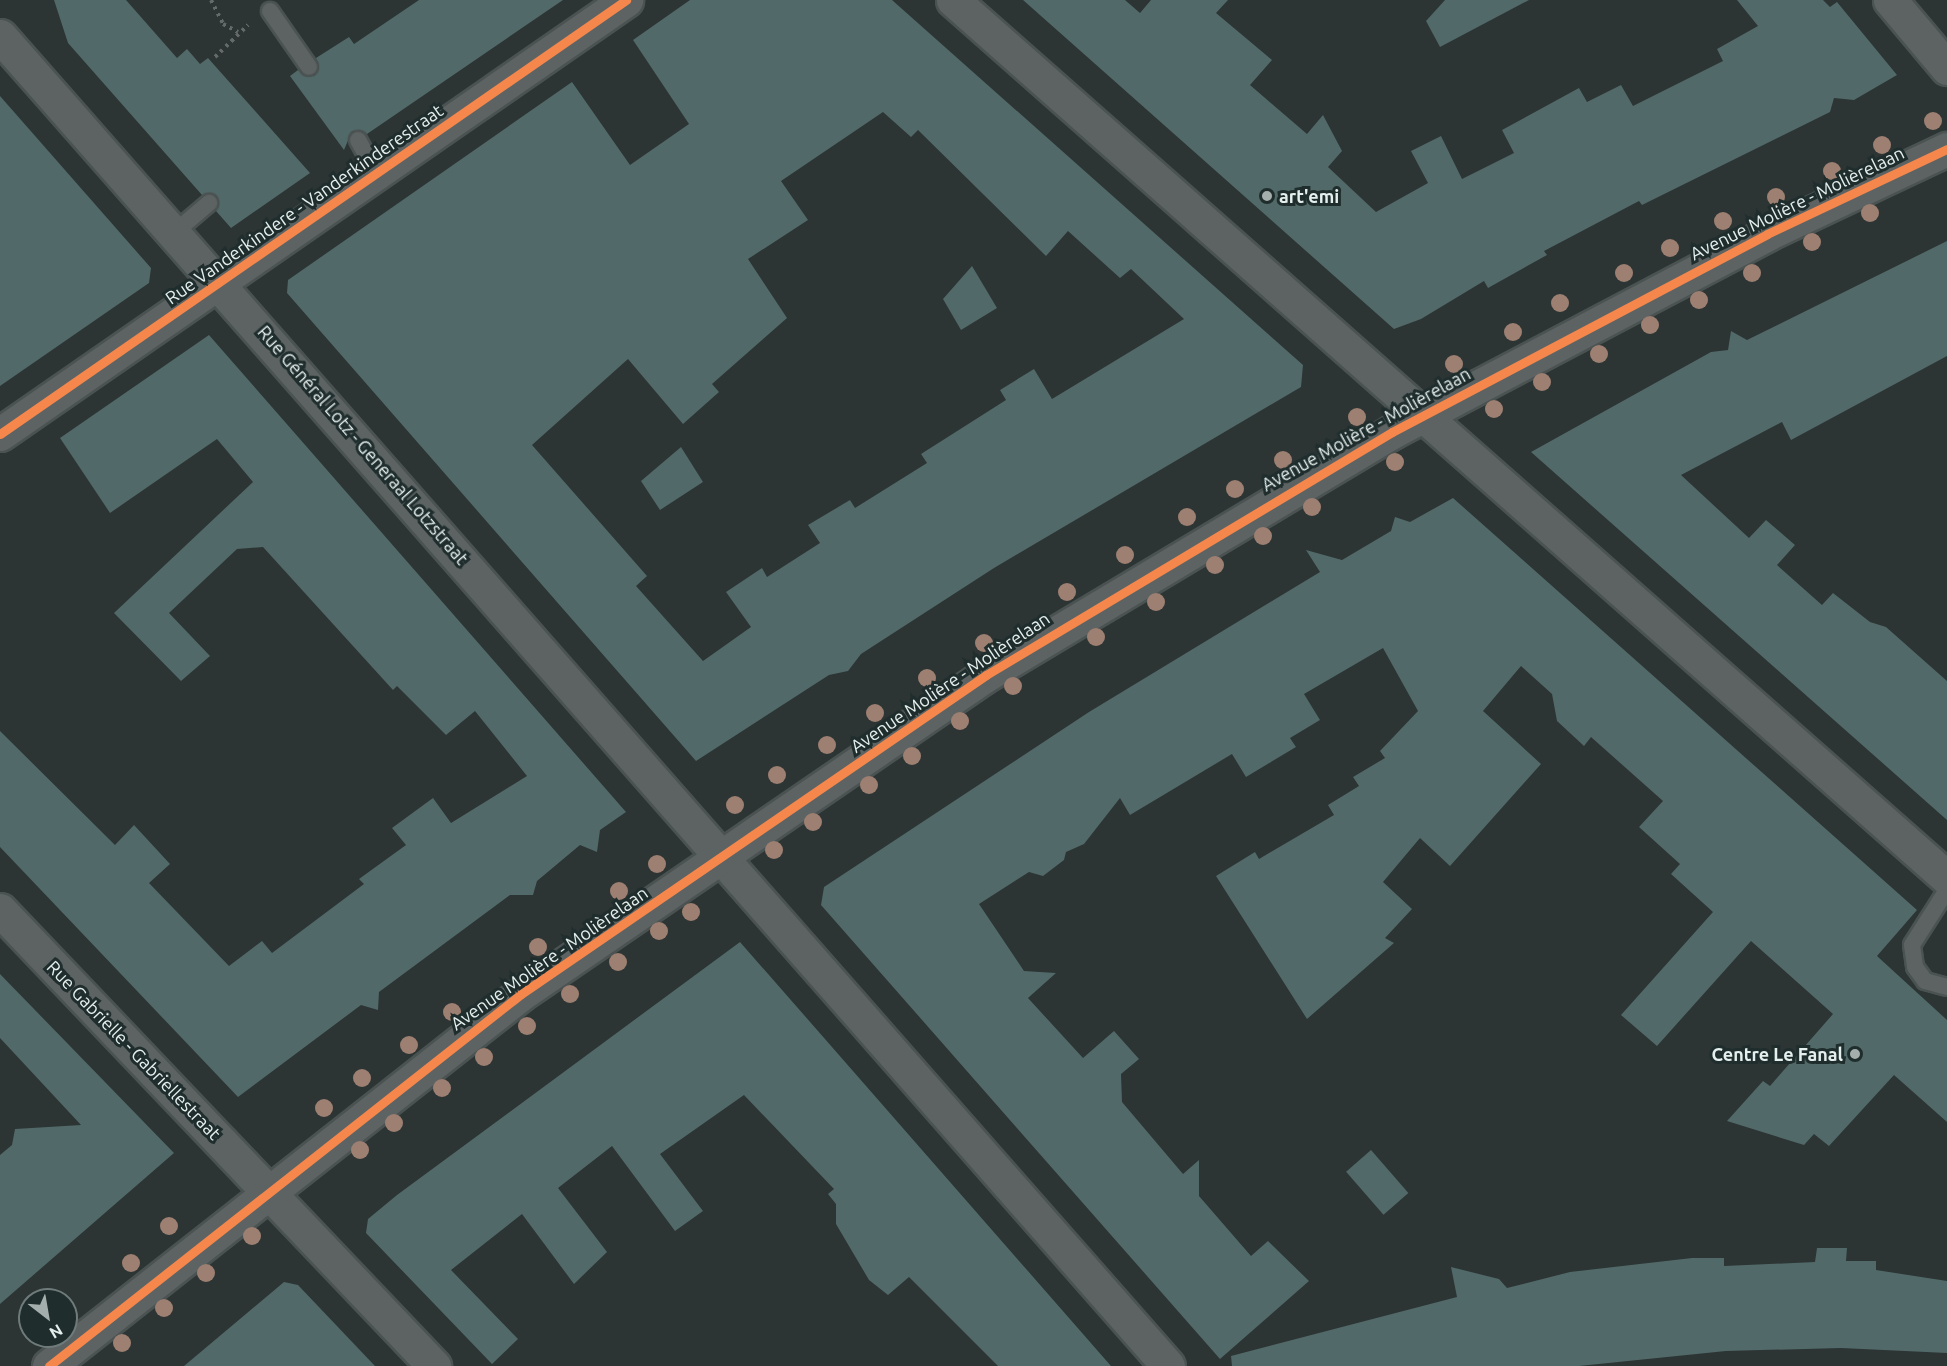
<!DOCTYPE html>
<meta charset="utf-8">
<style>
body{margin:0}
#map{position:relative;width:1947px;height:1366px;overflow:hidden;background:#2c3434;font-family:Ubuntu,sans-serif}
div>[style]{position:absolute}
.building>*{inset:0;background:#516968;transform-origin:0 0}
.path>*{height:4px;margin-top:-2px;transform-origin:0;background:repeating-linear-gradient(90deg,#636a69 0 3px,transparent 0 7.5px)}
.roads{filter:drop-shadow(2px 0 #4b5252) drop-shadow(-2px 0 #4b5252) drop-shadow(0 2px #4b5252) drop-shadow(0 -2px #4b5252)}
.service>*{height:16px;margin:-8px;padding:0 8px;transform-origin:8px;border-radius:8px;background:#5d6363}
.minor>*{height:33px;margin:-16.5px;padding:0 16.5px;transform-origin:16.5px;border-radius:16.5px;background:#5d6363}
.tertiary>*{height:33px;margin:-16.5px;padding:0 16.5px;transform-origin:16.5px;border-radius:16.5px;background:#5d6363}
.cycleway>*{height:9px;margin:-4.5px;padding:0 4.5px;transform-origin:4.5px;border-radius:4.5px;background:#f5874c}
.trees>*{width:18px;height:18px;margin:-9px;border-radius:50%;background:#9d8072}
.dots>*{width:16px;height:16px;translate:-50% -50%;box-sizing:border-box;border:3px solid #1f2e2d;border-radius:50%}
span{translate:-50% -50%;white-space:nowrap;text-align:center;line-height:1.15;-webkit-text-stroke:6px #1f2e2d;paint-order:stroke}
.poi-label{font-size:18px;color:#e5efee;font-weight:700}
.left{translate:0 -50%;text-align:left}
.right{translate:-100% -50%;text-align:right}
.street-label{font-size:18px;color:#e5efee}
.north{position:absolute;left:18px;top:1288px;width:60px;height:60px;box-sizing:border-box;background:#1f2e2d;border:2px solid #6e7b7a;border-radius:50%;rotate:149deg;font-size:16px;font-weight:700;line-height:24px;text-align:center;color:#e5efee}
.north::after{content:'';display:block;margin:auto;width:21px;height:27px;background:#a4aead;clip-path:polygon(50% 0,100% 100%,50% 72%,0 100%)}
</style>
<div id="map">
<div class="building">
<i style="clip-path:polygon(54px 0,126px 0,177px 58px,187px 49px,200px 64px,208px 58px,310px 173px,231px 228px,216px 211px,217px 196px,202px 195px,68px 43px)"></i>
<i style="clip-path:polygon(419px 0,563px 0,367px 134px,352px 131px,344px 150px,290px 76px,298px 70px,314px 76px,319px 67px,316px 58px,349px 37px,354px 44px)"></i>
<i style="clip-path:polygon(evenodd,690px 0,892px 0,1303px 365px,1301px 387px,994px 568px,861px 654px,848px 671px,829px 675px,696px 761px,287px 293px,288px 280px,572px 82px,630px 165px,689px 124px,633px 40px,690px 0,883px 112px,911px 137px,918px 130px,1046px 256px,1068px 231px,1120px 278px,1131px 269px,1184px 319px,1052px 399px,1034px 369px,1000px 390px,1006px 400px,921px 454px,927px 463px,855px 508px,850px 500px,808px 525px,820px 543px,767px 577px,762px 568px,726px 592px,751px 627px,703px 661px,636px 586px,647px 576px,532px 445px,628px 359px,683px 424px,719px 392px,712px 384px,787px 318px,748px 259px,808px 220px,781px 181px,883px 112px)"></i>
<i style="clip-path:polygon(1023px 0,1125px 0,1140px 13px,1151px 0,1228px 0,1216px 13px,1272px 60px,1250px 85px,1307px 134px,1323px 115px,1342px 151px,1328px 167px,1376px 212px,1428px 183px,1411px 151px,1441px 136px,1462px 179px,1514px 153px,1502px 130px,1579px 88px,1587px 102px,1621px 85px,1633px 106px,1723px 61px,1717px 49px,1758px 26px,1737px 0,1823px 0,1830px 7px,1837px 2px,1897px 75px,1854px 100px,1834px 98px,1830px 112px,1642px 205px,1639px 201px,1544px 251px,1547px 255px,1488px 288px,1484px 281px,1421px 319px,1394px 329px)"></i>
<i style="clip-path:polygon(1445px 0,1529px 0,1440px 47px,1426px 21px)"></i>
<i style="clip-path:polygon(0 96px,151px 268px,149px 283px,0 386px)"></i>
<i style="clip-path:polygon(1947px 241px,1947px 356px,1791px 440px,1782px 422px,1681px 475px,1749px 538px,1766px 520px,1795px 545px,1777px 565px,1822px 605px,1833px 593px,1870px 622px,1886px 627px,1947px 681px,1947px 820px,1531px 452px,1711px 352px,1728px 350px,1731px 331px,1747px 340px)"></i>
<i style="clip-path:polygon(972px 266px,997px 308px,961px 330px,943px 299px)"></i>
<i style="clip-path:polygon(209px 335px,626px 812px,600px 830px,597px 852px,580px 845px,537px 881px,533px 895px,510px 895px,379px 992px,378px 1010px,361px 1005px,238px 1097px,0 847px,0 731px,115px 845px,134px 825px,170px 864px,149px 883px,229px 966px,262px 941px,272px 953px,364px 884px,359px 879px,406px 845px,392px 828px,433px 798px,451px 823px,527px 776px,475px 711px,446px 735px,397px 686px,393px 690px,263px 547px,237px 549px,169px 613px,210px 656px,181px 681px,114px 613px,253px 482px,217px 439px,110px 513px,60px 438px)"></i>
<i style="clip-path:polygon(681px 447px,703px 482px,660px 510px,641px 481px)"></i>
<i style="clip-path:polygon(1453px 498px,1917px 910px,1877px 956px,1947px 1020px,1947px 1122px,1894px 1075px,1829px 1146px,1814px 1134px,1804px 1145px,1727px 1121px,1763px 1081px,1770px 1086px,1833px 1014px,1751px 941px,1657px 1046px,1621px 1015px,1713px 912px,1671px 874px,1680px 864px,1639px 827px,1663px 801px,1591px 737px,1584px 746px,1557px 721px,1552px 694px,1521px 666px,1483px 711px,1541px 764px,1450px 866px,1420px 838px,1383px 882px,1412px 909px,1385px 938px,1394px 943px,1307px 1019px,1216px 876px,1255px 852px,1259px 859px,1334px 815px,1328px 805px,1359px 786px,1353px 777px,1385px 758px,1380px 751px,1418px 711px,1383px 648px,1304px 694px,1320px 720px,1290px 738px,1296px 747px,1246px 777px,1232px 754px,1130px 815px,1120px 798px,1084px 844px,1066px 852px,1064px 860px,1043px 876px,1029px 872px,979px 904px,1024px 971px,1056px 973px,1028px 998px,1083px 1058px,1114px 1031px,1139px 1059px,1121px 1074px,1122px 1102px,1183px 1174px,1199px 1160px,1199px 1196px,1251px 1256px,1268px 1241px,1309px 1281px,1220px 1359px,821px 905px,824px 887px,1089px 712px,1320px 572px,1306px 550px,1342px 560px,1391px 531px,1395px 517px,1410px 522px)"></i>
<i style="clip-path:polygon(740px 942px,818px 1031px,1111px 1366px,998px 1366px,909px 1277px,888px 1295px,869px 1280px,836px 1224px,836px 1204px,828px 1194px,834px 1189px,744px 1095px,660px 1154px,703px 1211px,675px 1231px,612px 1146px,558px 1188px,607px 1252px,574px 1284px,522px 1214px,451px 1270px,518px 1339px,492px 1364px,366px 1233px,368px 1219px,397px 1195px)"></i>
<i style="clip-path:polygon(0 974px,174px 1153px,0 1304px,0 1155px,12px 1145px,15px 1129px,81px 1125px,0 1038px)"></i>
<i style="left:1371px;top:1150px;width:57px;height:33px;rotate:49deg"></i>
<i style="clip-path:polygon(1817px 1248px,1847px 1248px,1846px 1261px,1876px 1261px,1876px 1270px,1947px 1281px,1947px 1353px,1841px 1348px,1726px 1351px,1579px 1366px,1232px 1366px,1231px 1356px,1457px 1297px,1451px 1267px,1499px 1279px,1507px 1288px,1570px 1272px,1692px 1258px,1724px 1258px,1724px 1266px,1815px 1262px)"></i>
<i style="clip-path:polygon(284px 1282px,298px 1285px,375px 1366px,184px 1366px)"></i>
</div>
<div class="path">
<i style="left:211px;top:0;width:27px;rotate:63deg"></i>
<i style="left:223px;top:24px;width:17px;rotate:28deg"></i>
<i style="left:215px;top:57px;width:46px;rotate:-44.1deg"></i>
</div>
<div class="roads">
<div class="service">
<i style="left:270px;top:11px;width:68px;rotate:55.1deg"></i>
<i style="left:358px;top:140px;width:39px;rotate:61deg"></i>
<i style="left:175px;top:232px;width:45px;rotate:-40.5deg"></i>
<i style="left:1947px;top:890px;width:65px;rotate:122.5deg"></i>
<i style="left:1912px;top:945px;width:22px;rotate:82deg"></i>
<i style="left:1915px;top:967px;width:17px;rotate:54deg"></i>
<i style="left:1925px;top:981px;width:23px;rotate:15deg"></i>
</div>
<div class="minor">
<i style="left:953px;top:0;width:1326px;rotate:41.45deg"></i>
<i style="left:1890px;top:0;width:89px;rotate:50deg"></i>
<i style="left:0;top:36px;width:1770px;rotate:48.71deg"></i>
<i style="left:0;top:434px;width:762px;rotate:-34.73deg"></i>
<i style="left:0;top:910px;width:630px;rotate:46.42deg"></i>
</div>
<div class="tertiary">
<i style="left:49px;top:1366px;width:601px;rotate:-38.24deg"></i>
<i style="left:521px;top:994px;width:564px;rotate:-34.45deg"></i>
<i style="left:986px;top:675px;width:473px;rotate:-30.9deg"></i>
<i style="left:1392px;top:432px;width:424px;rotate:-27.8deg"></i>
<i style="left:1767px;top:234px;width:199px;rotate:-25.3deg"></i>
</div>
</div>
<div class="cycleway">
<i style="left:0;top:434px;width:762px;rotate:-34.73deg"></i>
<i style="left:49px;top:1366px;width:601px;rotate:-38.24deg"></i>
<i style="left:521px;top:994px;width:564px;rotate:-34.45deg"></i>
<i style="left:986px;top:675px;width:473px;rotate:-30.9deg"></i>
<i style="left:1392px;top:432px;width:424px;rotate:-27.8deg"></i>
<i style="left:1767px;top:234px;width:199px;rotate:-25.3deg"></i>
</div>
<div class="trees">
<i style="left:1933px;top:121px"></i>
<i style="left:1882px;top:145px"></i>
<i style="left:1832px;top:171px"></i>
<i style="left:1776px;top:197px"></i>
<i style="left:1870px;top:213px"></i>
<i style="left:1723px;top:221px"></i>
<i style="left:1812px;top:242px"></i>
<i style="left:1670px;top:248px"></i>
<i style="left:1624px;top:273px"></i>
<i style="left:1752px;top:273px"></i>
<i style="left:1699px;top:300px"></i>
<i style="left:1560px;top:303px"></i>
<i style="left:1650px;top:325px"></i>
<i style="left:1513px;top:332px"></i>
<i style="left:1599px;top:354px"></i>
<i style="left:1454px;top:364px"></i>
<i style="left:1542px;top:382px"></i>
<i style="left:1494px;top:409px"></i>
<i style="left:1357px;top:417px"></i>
<i style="left:1283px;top:460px"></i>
<i style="left:1395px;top:462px"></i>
<i style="left:1235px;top:489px"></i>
<i style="left:1312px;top:507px"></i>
<i style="left:1187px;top:517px"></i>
<i style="left:1263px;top:536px"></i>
<i style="left:1125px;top:555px"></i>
<i style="left:1215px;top:565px"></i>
<i style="left:1067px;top:592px"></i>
<i style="left:1156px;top:602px"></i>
<i style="left:1096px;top:637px"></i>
<i style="left:984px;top:643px"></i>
<i style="left:927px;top:678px"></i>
<i style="left:1013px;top:686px"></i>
<i style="left:875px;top:713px"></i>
<i style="left:960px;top:721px"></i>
<i style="left:827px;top:745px"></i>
<i style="left:912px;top:756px"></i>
<i style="left:777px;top:775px"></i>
<i style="left:869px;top:785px"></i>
<i style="left:735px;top:805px"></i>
<i style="left:813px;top:822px"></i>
<i style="left:774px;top:850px"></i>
<i style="left:657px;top:864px"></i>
<i style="left:619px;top:891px"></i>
<i style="left:691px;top:912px"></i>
<i style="left:659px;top:931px"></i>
<i style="left:538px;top:947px"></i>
<i style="left:618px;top:962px"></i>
<i style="left:570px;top:994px"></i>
<i style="left:452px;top:1012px"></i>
<i style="left:527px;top:1026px"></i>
<i style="left:409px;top:1045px"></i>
<i style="left:484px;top:1057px"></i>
<i style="left:362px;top:1078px"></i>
<i style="left:442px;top:1088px"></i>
<i style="left:324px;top:1108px"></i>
<i style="left:394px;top:1123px"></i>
<i style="left:360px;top:1150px"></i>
<i style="left:169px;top:1226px"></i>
<i style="left:252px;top:1236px"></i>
<i style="left:131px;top:1263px"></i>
<i style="left:206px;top:1273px"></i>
<i style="left:164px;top:1308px"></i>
<i style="left:122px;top:1343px"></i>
</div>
<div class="dots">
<i style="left:1267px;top:196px;background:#a4aead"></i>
<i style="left:1855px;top:1054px;background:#a4aead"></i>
</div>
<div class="poi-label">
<span class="left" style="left:1279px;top:196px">art'emi</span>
<span class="right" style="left:1843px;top:1054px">Centre Le Fanal</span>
</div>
<div class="street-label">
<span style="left:1797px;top:203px;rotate:-26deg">Avenue Molière - Molièrelaan</span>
<span style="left:304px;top:204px;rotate:-35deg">Rue Vanderkindere - Vanderkinderestraat</span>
<span style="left:1366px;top:429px;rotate:-29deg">Avenue Molière - Molièrelaan</span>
<span style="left:363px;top:445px;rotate:49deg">Rue Général Lotz - Generaal Lotzstraat</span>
<span style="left:950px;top:682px;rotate:-34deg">Avenue Molière - Molièrelaan</span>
<span style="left:549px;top:958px;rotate:-35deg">Avenue Molière - Molièrelaan</span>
<span style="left:134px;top:1050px;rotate:46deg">Rue Gabrielle - Gabriellestraat</span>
</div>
<div class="north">N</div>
</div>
